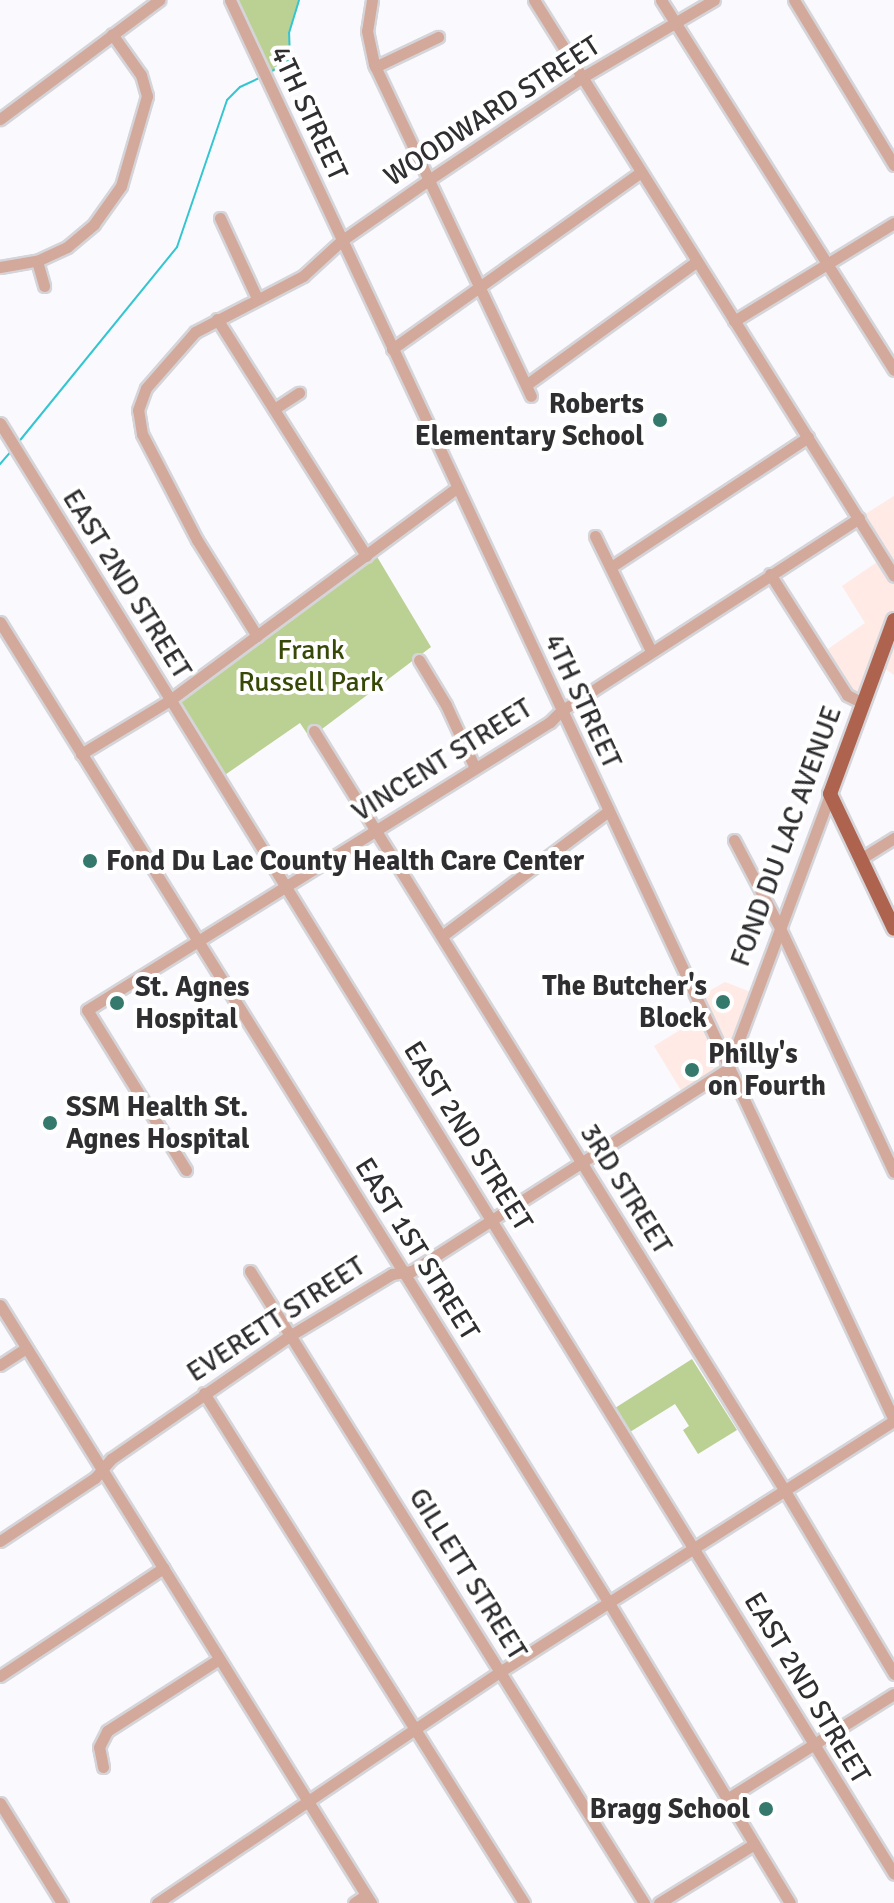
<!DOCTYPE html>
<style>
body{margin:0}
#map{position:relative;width:894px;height:1903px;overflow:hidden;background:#f9f9fe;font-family:Signika,sans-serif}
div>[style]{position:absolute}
.commercial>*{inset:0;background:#ffeae5}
.green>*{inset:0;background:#bbd194}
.stream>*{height:2px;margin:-1px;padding:0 1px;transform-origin:1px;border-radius:1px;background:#33c6d1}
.roads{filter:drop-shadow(2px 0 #d5d5d9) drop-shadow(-2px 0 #d5d5d9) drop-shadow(0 2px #d5d5d9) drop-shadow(0 -2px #d5d5d9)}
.minor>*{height:11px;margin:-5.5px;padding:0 5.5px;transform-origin:5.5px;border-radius:5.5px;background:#d3a99c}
.major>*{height:14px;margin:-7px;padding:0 7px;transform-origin:7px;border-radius:7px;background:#ad634e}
.dots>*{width:22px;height:22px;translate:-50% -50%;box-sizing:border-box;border:4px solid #fff;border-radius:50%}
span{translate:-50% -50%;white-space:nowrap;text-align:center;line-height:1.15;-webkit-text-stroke:8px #fff;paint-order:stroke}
.street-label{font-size:28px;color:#2f2f32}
.poi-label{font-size:28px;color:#2f2f32;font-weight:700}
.right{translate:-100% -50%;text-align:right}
.left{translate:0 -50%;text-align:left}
.park-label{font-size:28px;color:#374906}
</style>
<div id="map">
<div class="commercial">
<i style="clip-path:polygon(894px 496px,894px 675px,877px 663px,863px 703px,854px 699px,821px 654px,865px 623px,842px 586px,883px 558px,859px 518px)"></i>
<i style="clip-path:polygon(725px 982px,756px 994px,728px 1069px,685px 1097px,654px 1046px,703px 1016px,695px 999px)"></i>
</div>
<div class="green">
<i style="clip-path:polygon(230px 0,299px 0,289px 33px,290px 59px,280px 69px,265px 75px)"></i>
<i style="clip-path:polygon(373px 550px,431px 647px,310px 738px,300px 723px,219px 779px,170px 700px)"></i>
<i style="clip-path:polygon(692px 1359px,737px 1430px,698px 1454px,683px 1430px,689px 1426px,675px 1404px,630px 1432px,615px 1408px)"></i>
</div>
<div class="stream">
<i style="left:269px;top:73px;width:25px;rotate:-34deg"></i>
<i style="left:290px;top:59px;width:26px;rotate:-92deg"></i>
<i style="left:289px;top:33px;width:34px;rotate:-73deg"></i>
<i style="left:17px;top:444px;width:254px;rotate:-50.9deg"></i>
<i style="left:177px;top:247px;width:155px;rotate:-71.2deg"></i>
<i style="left:227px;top:100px;width:18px;rotate:-45deg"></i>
<i style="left:240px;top:87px;width:21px;rotate:-25deg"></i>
<i style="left:0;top:464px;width:20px;rotate:-49deg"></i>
</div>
<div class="roads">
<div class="minor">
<i style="left:230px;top:0;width:1568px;rotate:64.94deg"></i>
<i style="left:372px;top:0;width:31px;rotate:99deg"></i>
<i style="left:367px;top:31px;width:34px;rotate:78deg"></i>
<i style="left:374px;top:64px;width:367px;rotate:64.7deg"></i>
<i style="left:534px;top:0;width:679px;rotate:57.99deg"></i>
<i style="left:661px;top:0;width:437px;rotate:57.8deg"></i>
<i style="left:794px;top:0;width:193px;rotate:58.8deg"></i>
<i style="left:375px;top:67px;width:70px;rotate:-25.5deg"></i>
<i style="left:0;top:119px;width:199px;rotate:-36.8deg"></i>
<i style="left:220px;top:218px;width:88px;rotate:65.2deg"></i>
<i style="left:37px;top:261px;width:26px;rotate:74deg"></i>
<i style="left:0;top:267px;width:40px;rotate:-10deg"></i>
<i style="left:39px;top:260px;width:31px;rotate:-25deg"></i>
<i style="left:67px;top:247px;width:35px;rotate:-40deg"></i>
<i style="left:94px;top:224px;width:47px;rotate:-54.6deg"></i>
<i style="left:121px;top:186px;width:94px;rotate:-73.9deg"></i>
<i style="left:147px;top:96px;width:22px;rotate:-106deg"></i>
<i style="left:141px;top:75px;width:50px;rotate:-125.3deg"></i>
<i style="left:217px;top:319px;width:280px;rotate:57.8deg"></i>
<i style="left:734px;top:321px;width:188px;rotate:-31.5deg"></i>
<i style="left:392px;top:349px;width:305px;rotate:-35.4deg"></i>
<i style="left:526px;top:385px;width:211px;rotate:-35.9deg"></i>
<i style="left:274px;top:409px;width:30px;rotate:-33deg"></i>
<i style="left:0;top:423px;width:1704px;rotate:58.36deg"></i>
<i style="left:595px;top:536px;width:128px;rotate:64deg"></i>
<i style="left:611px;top:567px;width:236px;rotate:-33.4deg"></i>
<i style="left:770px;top:574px;width:143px;rotate:57.5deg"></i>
<i style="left:847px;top:695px;width:18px;rotate:27deg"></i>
<i style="left:0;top:622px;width:1155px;rotate:58.17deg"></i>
<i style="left:609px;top:1603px;width:350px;rotate:58.9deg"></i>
<i style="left:257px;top:636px;width:113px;rotate:-122deg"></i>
<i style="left:197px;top:540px;width:119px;rotate:-117.4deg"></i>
<i style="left:142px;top:434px;width:24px;rotate:-99deg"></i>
<i style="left:138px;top:410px;width:23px;rotate:-70deg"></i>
<i style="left:146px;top:388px;width:74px;rotate:-48.8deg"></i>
<i style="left:195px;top:332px;width:122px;rotate:-27.4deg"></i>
<i style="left:303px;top:276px;width:52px;rotate:-42.6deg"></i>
<i style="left:341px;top:241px;width:105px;rotate:-34.9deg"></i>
<i style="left:427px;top:181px;width:185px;rotate:-33.8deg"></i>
<i style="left:581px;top:78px;width:154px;rotate:-30.4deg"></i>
<i style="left:419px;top:660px;width:52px;rotate:59deg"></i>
<i style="left:446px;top:705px;width:69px;rotate:65.3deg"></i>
<i style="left:314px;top:731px;width:894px;rotate:58.21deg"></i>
<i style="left:785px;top:1491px;width:213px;rotate:59.2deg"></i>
<i style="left:81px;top:754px;width:104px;rotate:-31.2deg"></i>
<i style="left:170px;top:700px;width:357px;rotate:-36.5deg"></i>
<i style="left:734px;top:840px;width:99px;rotate:62.4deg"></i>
<i style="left:780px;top:928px;width:269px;rotate:65deg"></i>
<i style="left:862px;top:858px;width:38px;rotate:-32deg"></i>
<i style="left:442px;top:936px;width:206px;rotate:-36.9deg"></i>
<i style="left:186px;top:1170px;width:188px;rotate:-121.7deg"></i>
<i style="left:87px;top:1010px;width:545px;rotate:-31.88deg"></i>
<i style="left:550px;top:722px;width:16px;rotate:-45deg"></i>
<i style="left:561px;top:711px;width:355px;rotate:-32.9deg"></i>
<i style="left:250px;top:1271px;width:745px;rotate:58.06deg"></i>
<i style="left:0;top:1305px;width:704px;rotate:58.18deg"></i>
<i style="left:0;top:1365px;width:31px;rotate:-33deg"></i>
<i style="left:204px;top:1393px;width:602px;rotate:57.89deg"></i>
<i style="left:0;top:1541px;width:114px;rotate:-33.6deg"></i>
<i style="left:95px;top:1478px;width:25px;rotate:-50deg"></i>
<i style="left:111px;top:1459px;width:219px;rotate:-34.6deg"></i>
<i style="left:291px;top:1335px;width:118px;rotate:-31.1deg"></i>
<i style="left:392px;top:1274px;width:20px;rotate:-9deg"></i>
<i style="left:412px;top:1271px;width:375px;rotate:-32.6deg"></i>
<i style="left:728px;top:1069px;width:293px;rotate:-69.6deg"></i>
<i style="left:0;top:1676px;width:196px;rotate:-33.5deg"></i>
<i style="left:103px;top:1767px;width:20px;rotate:-101deg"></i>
<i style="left:99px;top:1747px;width:18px;rotate:-63deg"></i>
<i style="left:107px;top:1731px;width:133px;rotate:-32.7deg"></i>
<i style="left:727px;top:1799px;width:197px;rotate:-32.2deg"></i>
<i style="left:0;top:1803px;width:118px;rotate:58.2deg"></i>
<i style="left:157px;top:1903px;width:415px;rotate:-34deg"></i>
<i style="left:501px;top:1671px;width:466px;rotate:-32.5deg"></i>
<i style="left:354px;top:1903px;width:14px;rotate:-34deg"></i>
<i style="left:659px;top:1903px;width:112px;rotate:-31.8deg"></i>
</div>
<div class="major">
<i style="left:894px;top:620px;width:185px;rotate:110.2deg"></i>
<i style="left:830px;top:794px;width:149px;rotate:64.6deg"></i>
</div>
</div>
<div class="dots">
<i style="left:660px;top:420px;background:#35796d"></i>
<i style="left:90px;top:861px;background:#35796d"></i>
<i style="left:723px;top:1002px;background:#35796d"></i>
<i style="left:117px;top:1003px;background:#35796d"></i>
<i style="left:692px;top:1070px;background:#35796d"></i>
<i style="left:50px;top:1123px;background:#35796d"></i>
<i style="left:766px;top:1809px;background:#35796d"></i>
</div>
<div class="street-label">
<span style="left:492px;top:111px;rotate:-33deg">WOODWARD STREET</span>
<span style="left:309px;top:113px;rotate:65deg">4TH STREET</span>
<span style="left:127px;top:584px;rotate:58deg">EAST 2ND STREET</span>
<span style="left:583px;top:701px;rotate:65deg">4TH STREET</span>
<span style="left:442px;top:760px;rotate:-32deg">VINCENT STREET</span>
<span style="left:786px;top:836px;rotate:-70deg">FOND DU LAC AVENUE</span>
<span style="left:468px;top:1136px;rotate:58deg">EAST 2ND STREET</span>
<span style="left:626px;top:1189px;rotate:58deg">3RD STREET</span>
<span style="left:417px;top:1249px;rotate:58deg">EAST 1ST STREET</span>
<span style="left:276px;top:1319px;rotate:-33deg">EVERETT STREET</span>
<span style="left:468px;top:1574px;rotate:58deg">GILLETT STREET</span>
<span style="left:807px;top:1688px;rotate:59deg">EAST 2ND STREET</span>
</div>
<div class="poi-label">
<span class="right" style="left:644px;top:420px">Roberts<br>Elementary School</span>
<span class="left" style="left:106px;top:861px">Fond Du Lac County Health Care Center</span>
<span class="right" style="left:707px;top:1002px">The Butcher's<br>Block</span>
<span class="left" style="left:135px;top:1003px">St. Agnes<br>Hospital</span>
<span class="left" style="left:708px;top:1070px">Philly's<br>on Fourth</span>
<span class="left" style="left:66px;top:1123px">SSM Health St.<br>Agnes Hospital</span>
<span class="right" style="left:750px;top:1809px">Bragg School</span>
</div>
<div class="park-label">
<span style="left:311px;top:666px">Frank<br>Russell Park</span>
</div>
</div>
